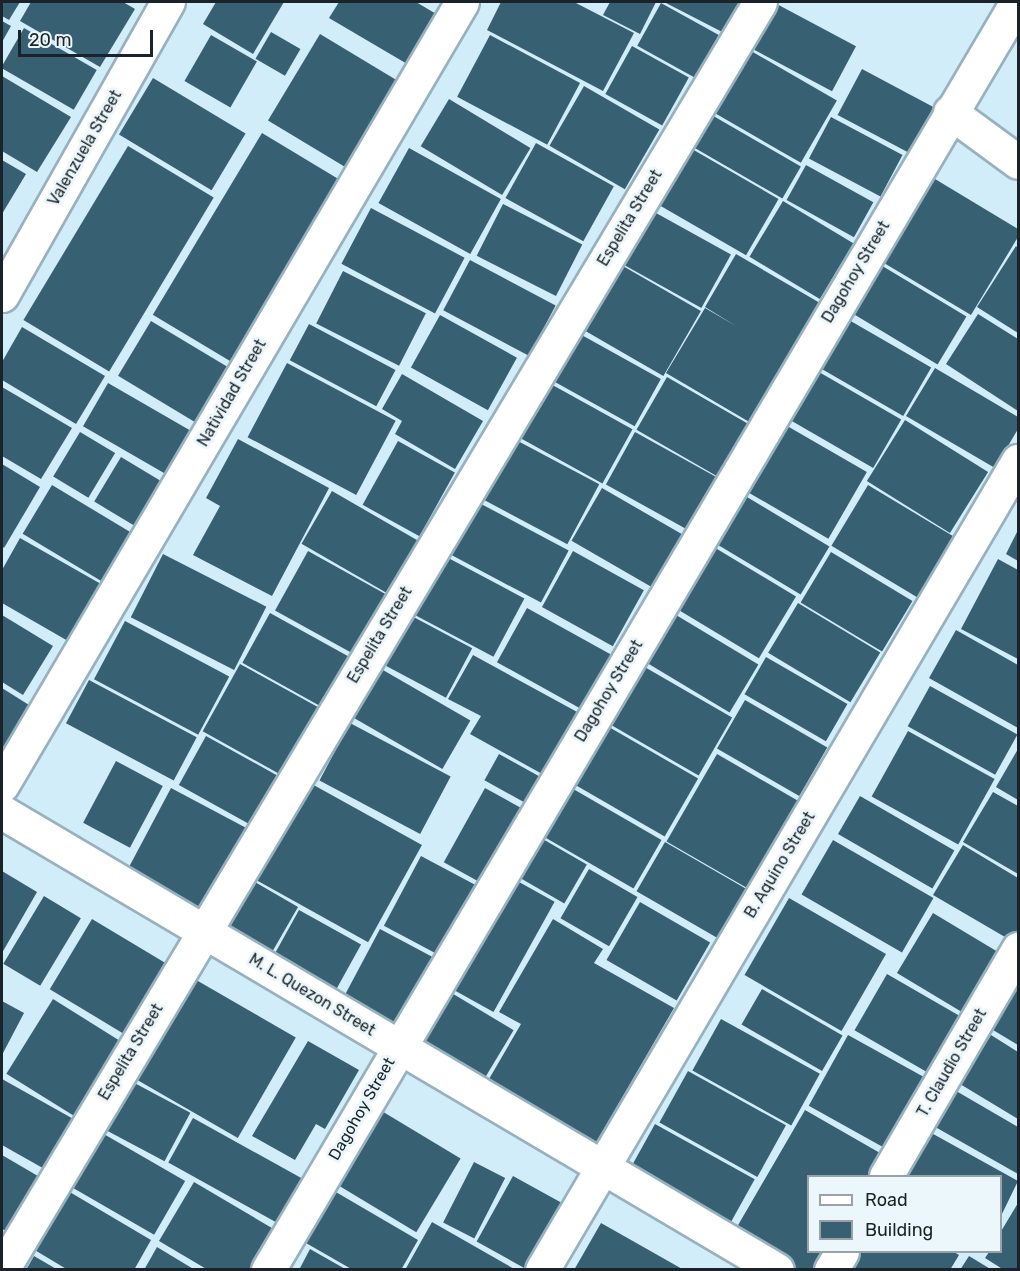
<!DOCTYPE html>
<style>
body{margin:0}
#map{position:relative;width:1020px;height:1271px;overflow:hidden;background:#d1edfa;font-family:Rubik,sans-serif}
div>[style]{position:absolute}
.building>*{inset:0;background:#376073;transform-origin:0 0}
.roads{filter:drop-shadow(2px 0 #97b1bf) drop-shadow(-2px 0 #97b1bf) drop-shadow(0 2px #97b1bf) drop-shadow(0 -2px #97b1bf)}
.minor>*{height:33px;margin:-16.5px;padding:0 16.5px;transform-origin:16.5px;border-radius:16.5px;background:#fff}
span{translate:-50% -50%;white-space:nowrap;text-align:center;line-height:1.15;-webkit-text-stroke:6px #ecf7fc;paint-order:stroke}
.street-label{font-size:16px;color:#192329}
.frame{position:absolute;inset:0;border:3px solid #192329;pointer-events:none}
.legend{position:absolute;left:807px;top:1175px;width:195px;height:78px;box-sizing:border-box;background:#ecf7fc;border:2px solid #98a2a8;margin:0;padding:8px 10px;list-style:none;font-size:18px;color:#192329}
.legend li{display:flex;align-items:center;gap:12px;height:30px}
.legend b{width:30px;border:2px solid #98a2a8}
.scale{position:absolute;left:18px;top:30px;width:135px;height:27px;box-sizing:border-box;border:3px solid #192329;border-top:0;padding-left:8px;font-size:18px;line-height:21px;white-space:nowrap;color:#192329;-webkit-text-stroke:4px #ecf7fc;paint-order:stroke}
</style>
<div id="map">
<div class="building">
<i style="clip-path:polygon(2px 2px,20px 2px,9px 20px,2px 16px)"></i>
<i style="clip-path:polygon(31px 2px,123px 2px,135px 9px,100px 67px,20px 21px)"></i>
<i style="clip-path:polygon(216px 2px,284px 2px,253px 54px,203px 24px)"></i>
<i style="clip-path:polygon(339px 2px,416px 2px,443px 18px,414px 68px,329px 18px)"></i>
<i style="clip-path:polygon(501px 2px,574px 2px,634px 33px,603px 91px,487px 30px)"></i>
<i style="clip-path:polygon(610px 2px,656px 2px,640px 34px,603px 15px)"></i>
<i style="clip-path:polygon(664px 2px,747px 2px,730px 36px)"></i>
<i style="left:773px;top:2px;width:94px;height:51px;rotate:28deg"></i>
<i style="left:661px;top:3px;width:66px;height:49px;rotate:29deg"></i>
<i style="clip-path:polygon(2px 21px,11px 26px,2px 42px)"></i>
<i style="left:24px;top:28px;width:84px;height:46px;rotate:30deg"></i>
<i style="left:271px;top:32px;width:34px;height:31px;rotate:30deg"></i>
<i style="left:320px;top:34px;width:92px;height:101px;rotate:31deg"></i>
<i style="left:211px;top:35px;width:53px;height:53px;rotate:30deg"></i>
<i style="left:490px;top:35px;width:102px;height:70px;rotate:28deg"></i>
<i style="left:739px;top:44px;width:113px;height:72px;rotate:30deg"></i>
<i style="left:632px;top:46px;width:65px;height:55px;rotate:29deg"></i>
<i style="left:862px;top:69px;width:85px;height:52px;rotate:28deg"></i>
<i style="clip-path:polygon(2px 76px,71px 117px,37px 172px,2px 151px)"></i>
<i style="left:153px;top:78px;width:108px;height:66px;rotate:31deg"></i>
<i style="left:584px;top:86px;width:87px;height:69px;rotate:30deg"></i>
<i style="left:449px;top:99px;width:95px;height:55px;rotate:31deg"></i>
<i style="left:703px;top:110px;width:113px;height:37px;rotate:30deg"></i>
<i style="left:831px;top:117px;width:81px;height:47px;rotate:28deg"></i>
<i style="left:262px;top:133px;width:92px;height:212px;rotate:31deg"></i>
<i style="left:536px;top:143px;width:89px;height:63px;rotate:29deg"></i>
<i style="left:685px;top:145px;width:108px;height:65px;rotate:30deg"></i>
<i style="left:128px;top:146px;width:100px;height:203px;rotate:31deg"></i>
<i style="left:409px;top:148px;width:105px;height:63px;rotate:29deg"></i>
<i style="clip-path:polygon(2px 160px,26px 174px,2px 214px)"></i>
<i style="left:806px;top:165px;width:77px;height:40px;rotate:29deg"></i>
<i style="clip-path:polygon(935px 179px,1018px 229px,1018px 237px,971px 315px,884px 263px)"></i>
<i style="left:783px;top:201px;width:82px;height:65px;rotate:31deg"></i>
<i style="left:503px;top:204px;width:89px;height:58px;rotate:27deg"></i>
<i style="left:371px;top:208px;width:106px;height:63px;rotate:28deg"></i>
<i style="left:647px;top:208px;width:96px;height:61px;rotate:29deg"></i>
<i style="clip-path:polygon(1016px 246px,1018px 248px,1018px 333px,977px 307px)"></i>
<i style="clip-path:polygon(736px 254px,820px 303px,751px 423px,666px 373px,705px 308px,736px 326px,705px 307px)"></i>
<i style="left:470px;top:260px;width:97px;height:57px;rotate:28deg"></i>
<i style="left:616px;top:262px;width:98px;height:75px;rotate:30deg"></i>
<i style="left:879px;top:264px;width:102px;height:56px;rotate:31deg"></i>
<i style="left:343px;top:271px;width:93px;height:59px;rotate:27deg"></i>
<i style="clip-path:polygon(978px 314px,1018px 339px,1018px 411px,946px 364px)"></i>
<i style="left:440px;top:315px;width:88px;height:60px;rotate:29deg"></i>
<i style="left:842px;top:316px;width:103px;height:56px;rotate:30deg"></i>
<i style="left:151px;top:321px;width:91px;height:64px;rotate:31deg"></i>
<i style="left:309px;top:324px;width:98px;height:41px;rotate:28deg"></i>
<i style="clip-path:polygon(22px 327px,105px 376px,76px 424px,2px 380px,2px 362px)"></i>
<i style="left:569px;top:328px;width:105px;height:54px;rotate:29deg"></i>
<i style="left:287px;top:363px;width:123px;height:84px;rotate:28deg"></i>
<i style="left:812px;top:368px;width:103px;height:56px;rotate:30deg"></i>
<i style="clip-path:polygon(935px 368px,1018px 417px,1018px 429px,995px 468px,906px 416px)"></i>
<i style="clip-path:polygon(402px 374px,483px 421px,455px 469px,395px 434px,402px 421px,382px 409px)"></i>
<i style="left:538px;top:377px;width:108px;height:62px;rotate:29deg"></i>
<i style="left:667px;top:377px;width:95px;height:61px;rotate:30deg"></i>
<i style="left:108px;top:383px;width:96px;height:50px;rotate:30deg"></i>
<i style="clip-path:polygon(2px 387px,72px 428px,41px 479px,2px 456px)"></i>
<i style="left:905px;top:420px;width:98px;height:72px;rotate:32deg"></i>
<i style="left:782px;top:423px;width:98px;height:77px;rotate:30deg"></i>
<i style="left:80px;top:432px;width:41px;height:52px;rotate:31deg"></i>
<i style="left:635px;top:432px;width:97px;height:60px;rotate:29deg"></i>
<i style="left:503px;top:433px;width:109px;height:68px;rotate:28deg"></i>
<i style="clip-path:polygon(238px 439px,329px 488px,272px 596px,193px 555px,220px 506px,206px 498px)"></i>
<i style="left:398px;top:441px;width:65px;height:73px;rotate:29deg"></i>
<i style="left:121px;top:457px;width:47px;height:52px;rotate:31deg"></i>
<i style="clip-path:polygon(2px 464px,40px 487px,4px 548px,2px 546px)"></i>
<i style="left:52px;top:485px;width:97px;height:57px;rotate:31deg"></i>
<i style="left:868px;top:485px;width:100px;height:71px;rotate:31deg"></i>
<i style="left:602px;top:488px;width:95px;height:61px;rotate:30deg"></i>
<i style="left:332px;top:491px;width:101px;height:61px;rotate:30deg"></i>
<i style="left:742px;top:494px;width:102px;height:56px;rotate:31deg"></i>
<i style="left:468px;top:497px;width:114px;height:59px;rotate:28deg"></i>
<i style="clip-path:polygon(1018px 530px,1018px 561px,1006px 554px)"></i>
<i style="clip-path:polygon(20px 538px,101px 584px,68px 641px,2px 603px,2px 570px)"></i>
<i style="left:712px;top:546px;width:98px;height:72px;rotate:31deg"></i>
<i style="left:308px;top:551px;width:90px;height:68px;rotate:29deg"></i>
<i style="left:573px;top:551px;width:81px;height:64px;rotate:29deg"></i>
<i style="left:437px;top:552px;width:99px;height:66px;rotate:28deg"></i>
<i style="left:831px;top:552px;width:95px;height:59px;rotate:31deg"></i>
<i style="left:163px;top:554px;width:116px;height:71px;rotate:27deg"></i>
<i style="clip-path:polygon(998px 559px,1018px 570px,1018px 659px,961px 629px)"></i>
<i style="left:798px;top:603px;width:96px;height:58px;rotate:31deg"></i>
<i style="left:527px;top:608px;width:98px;height:62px;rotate:29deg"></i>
<i style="left:671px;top:612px;width:102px;height:56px;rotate:31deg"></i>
<i style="left:270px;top:613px;width:94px;height:57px;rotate:29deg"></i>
<i style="left:406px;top:613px;width:75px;height:56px;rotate:28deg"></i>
<i style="clip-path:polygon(2px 615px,53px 646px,23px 695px,2px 682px)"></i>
<i style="left:125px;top:621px;width:118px;height:66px;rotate:28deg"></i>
<i style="clip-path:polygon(956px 630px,1018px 665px,1018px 728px,929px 678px)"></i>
<i style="clip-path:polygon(473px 655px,579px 713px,544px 775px,470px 734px,481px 716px,448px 699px)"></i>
<i style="left:766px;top:657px;width:94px;height:43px;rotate:30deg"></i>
<i style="left:636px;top:662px;width:111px;height:67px;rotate:30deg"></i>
<i style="left:240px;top:664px;width:93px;height:77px;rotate:29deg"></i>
<i style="left:376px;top:666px;width:109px;height:56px;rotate:30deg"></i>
<i style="left:89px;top:680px;width:122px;height:49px;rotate:28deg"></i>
<i style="left:930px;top:686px;width:100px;height:46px;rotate:29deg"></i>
<i style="clip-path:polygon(2px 688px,29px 705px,2px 751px)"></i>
<i style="left:745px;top:700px;width:95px;height:56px;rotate:30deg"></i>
<i style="left:350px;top:723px;width:114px;height:65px;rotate:28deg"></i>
<i style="left:602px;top:723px;width:111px;height:67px;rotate:30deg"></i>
<i style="left:908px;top:731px;width:99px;height:75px;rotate:29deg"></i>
<i style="left:206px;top:736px;width:85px;height:56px;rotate:29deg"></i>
<i style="clip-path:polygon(1018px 749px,1018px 800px,996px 787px)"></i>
<i style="left:499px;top:754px;width:51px;height:30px;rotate:29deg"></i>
<i style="left:717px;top:754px;width:99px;height:101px;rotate:30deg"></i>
<i style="left:116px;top:761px;width:53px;height:70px;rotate:28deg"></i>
<i style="left:310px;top:783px;width:128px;height:111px;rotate:29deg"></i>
<i style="left:568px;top:786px;width:108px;height:56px;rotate:30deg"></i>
<i style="left:171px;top:788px;width:89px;height:103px;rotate:28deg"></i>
<i style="left:485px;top:788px;width:48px;height:85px;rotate:29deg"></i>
<i style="clip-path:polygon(993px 792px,1018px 806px,1018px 874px,963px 842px)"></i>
<i style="left:860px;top:796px;width:109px;height:44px;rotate:30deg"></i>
<i style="left:534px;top:834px;width:61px;height:45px;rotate:30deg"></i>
<i style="left:833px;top:840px;width:116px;height:63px;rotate:30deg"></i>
<i style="left:665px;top:842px;width:97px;height:57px;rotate:30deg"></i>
<i style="clip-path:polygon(963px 845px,1018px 878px,1017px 944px,933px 895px)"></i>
<i style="left:421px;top:856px;width:67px;height:79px;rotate:28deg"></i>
<i style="left:589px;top:869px;width:56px;height:57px;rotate:30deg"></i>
<i style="clip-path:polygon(2px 871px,37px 892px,2px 953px)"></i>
<i style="left:510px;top:877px;width:51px;height:126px;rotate:29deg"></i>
<i style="left:253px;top:881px;width:52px;height:64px;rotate:30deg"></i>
<i style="left:44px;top:896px;width:43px;height:79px;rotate:31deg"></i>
<i style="left:789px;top:898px;width:112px;height:89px;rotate:30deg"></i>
<i style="left:640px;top:902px;width:81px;height:67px;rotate:30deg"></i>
<i style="left:299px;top:910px;width:71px;height:64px;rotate:29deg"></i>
<i style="left:933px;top:913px;width:88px;height:70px;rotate:31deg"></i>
<i style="left:92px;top:919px;width:91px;height:82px;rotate:31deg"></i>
<i style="clip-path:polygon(553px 919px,603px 949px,594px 963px,674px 1008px,590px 1153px,482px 1091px,521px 1024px,499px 1012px)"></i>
<i style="left:380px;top:929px;width:67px;height:89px;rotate:28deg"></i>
<i style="clip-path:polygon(1018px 973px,1018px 1045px,988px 1027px)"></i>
<i style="left:887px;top:974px;width:91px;height:65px;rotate:30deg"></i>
<i style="left:191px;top:977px;width:121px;height:116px;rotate:30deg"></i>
<i style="left:445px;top:989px;width:80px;height:69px;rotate:31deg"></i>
<i style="left:762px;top:989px;width:93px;height:41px;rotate:30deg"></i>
<i style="left:53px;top:999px;width:80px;height:88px;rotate:32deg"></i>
<i style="clip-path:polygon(2px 1001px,24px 1013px,2px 1055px)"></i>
<i style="left:721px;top:1019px;width:113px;height:59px;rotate:29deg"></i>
<i style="left:848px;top:1035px;width:94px;height:81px;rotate:29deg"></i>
<i style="clip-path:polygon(991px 1035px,1018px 1052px,1018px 1119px,960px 1084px)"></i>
<i style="clip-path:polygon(308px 1041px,359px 1070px,325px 1129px,316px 1124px,295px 1160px,252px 1136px)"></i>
<i style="left:688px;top:1071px;width:112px;height:59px;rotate:29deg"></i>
<i style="left:125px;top:1078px;width:74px;height:55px;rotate:28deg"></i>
<i style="clip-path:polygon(2px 1079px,77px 1121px,48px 1171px,2px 1145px)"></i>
<i style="clip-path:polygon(951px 1088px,1018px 1127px,1018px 1174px,930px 1124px)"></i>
<i style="left:380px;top:1110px;width:94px;height:86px;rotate:31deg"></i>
<i style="clip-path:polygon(805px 1110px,887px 1157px,876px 1176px,808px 1176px,808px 1252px,833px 1252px,823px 1270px,784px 1270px,730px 1239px)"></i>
<i style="left:193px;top:1118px;width:132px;height:51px;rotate:29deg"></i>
<i style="left:655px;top:1124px;width:114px;height:59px;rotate:29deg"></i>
<i style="clip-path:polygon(926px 1130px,1018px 1181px,1000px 1218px,1000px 1176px,901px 1176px)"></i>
<i style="left:102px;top:1133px;width:96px;height:62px;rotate:30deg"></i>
<i style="clip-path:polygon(2px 1155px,43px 1179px,11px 1234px,2px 1229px)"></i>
<i style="left:474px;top:1162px;width:35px;height:68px;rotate:27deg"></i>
<i style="left:513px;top:1176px;width:58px;height:75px;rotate:29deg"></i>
<i style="clip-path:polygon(194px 1182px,277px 1231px,255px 1270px,208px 1270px,159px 1241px)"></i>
<i style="clip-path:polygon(329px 1188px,418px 1240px,401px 1270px,353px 1270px,299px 1239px)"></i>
<i style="clip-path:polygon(68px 1191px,151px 1240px,134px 1270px,68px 1270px,33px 1249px)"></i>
<i style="clip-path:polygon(1018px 1203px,1018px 1270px,1004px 1270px,985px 1258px,989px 1252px,1000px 1252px,1000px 1233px)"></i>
<i style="clip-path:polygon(432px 1222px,516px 1270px,405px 1270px)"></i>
<i style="clip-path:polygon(601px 1223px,684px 1270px,574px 1270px)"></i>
<i style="clip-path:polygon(157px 1247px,195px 1270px,144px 1270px)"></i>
<i style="clip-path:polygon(310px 1249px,347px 1270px,299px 1270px)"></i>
<i style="clip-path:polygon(852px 1252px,954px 1252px,959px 1255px,950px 1270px,841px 1270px)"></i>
<i style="clip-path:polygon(34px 1256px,58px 1270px,26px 1270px)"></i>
<i style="clip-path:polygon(969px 1256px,992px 1270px,960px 1270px)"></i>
</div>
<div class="roads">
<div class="minor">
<i style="left:950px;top:112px;width:84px;rotate:36.3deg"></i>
<i style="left:2px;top:295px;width:337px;rotate:-60.5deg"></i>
<i style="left:2px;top:785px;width:908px;rotate:-59.57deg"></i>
<i style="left:2px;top:812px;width:900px;rotate:30.58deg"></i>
<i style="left:886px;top:1176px;width:263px;rotate:-59.8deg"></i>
<i style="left:2px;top:1270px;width:1477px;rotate:-59.13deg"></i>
<i style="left:268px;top:1270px;width:1473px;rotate:-59.43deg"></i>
<i style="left:542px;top:1270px;width:939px;rotate:-59.53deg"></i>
<i style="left:831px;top:1270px;width:21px;rotate:-59deg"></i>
</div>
</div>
<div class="street-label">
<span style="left:85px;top:148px;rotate:-60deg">Valenzuela Street</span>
<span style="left:630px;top:218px;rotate:-59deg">Espelita Street</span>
<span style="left:856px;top:272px;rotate:-59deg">Dagohoy Street</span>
<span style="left:232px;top:393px;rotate:-60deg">Natividad Street</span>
<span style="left:380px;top:635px;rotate:-59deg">Espelita Street</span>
<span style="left:609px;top:691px;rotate:-59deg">Dagohoy Street</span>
<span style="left:780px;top:865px;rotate:-59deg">B. Aquino Street</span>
<span style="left:312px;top:995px;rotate:31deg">M. L. Quezon Street</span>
<span style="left:131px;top:1052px;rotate:-59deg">Espelita Street</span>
<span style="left:952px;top:1063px;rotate:-60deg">T. Claudio Street</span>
<span style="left:362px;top:1109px;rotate:-60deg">Dagohoy Street</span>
</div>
<div class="frame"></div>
<ul class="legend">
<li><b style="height:8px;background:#fff"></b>Road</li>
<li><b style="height:16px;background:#376073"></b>Building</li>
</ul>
<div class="scale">20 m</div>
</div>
